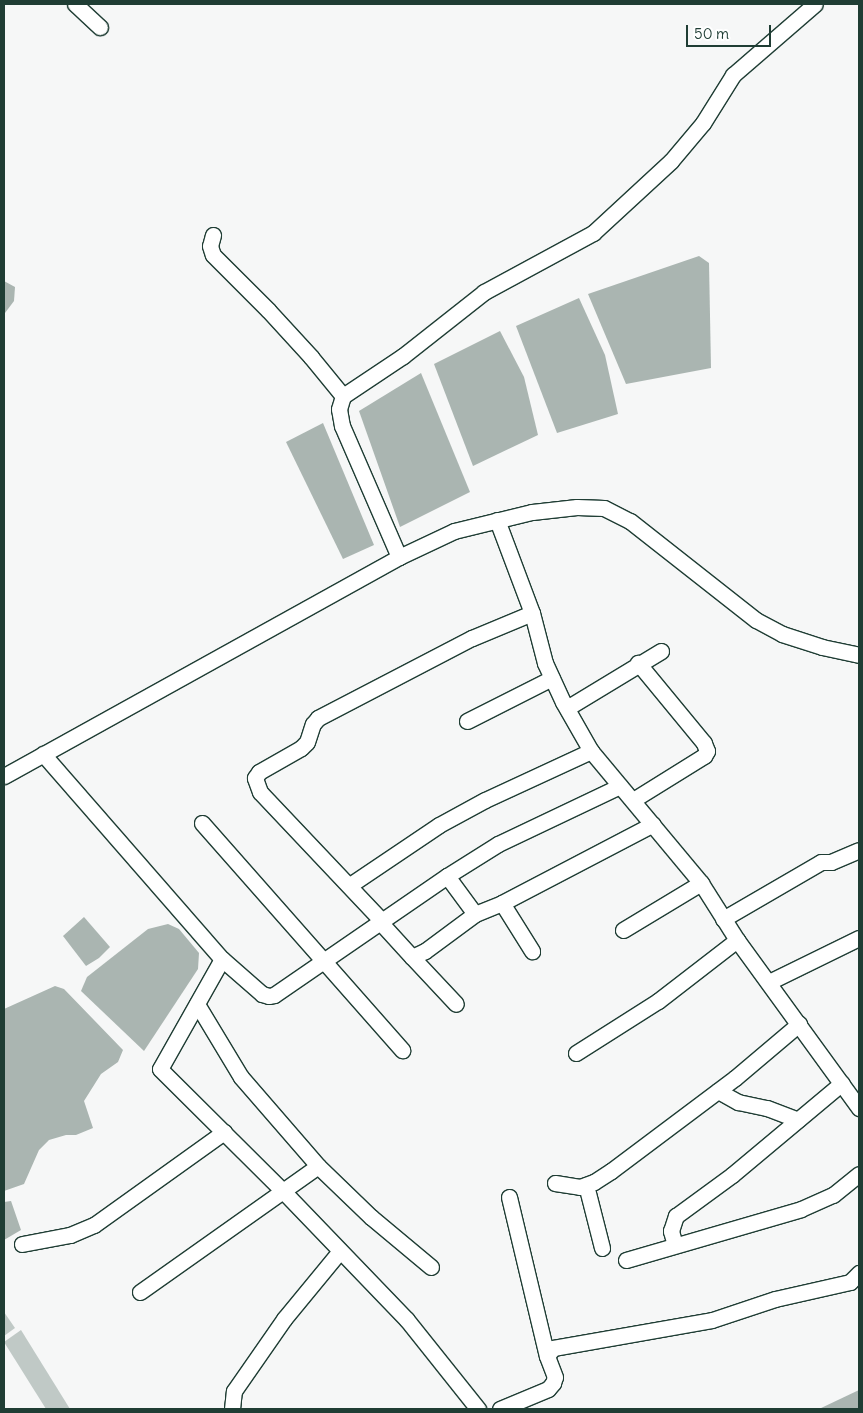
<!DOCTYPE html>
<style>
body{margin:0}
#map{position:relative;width:863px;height:1413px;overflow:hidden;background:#f6f7f7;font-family:Delius,sans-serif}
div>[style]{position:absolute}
.water>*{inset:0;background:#aab5b1}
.building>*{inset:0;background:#c0c9c6}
.roads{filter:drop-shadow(1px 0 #1f3d34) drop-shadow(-1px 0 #1f3d34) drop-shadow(0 1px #1f3d34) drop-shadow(0 -1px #1f3d34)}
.minor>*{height:15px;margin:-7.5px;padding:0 7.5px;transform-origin:7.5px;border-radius:7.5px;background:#fff}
span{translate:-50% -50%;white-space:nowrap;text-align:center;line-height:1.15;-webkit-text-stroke:4px #fff;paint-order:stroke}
.frame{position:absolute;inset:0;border:5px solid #1f3d34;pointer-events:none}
.scale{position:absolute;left:686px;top:25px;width:85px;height:22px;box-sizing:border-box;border:2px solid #1f3d34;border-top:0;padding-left:6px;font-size:15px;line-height:18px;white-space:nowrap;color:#1f3d34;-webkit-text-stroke:4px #fff;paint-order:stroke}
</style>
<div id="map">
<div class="water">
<i style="clip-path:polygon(699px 256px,709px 263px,711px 368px,626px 384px,588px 294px)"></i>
<i style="clip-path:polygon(4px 281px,15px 287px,14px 301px,5px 313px)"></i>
<i style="clip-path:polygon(579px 298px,605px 355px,618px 414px,557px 433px,516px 326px)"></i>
<i style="clip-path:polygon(500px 331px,524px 377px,538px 435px,473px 466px,434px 364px)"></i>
<i style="clip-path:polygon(421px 373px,470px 492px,400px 527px,359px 411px)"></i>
<i style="clip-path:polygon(323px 423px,374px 545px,343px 559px,286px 442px)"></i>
<i style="clip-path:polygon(84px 917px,110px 947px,99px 958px,86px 966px,63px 936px)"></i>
<i style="clip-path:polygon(168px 924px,179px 929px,199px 953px,198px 969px,144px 1051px,81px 991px,87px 977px,148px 929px)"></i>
<i style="clip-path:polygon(55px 986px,64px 989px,123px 1050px,118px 1062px,101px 1074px,84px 1101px,93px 1128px,76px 1135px,66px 1135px,49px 1140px,39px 1150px,24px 1184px,4px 1191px,4px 1009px)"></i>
<i style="clip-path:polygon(11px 1201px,21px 1230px,4px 1240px,4px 1202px)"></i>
<i style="clip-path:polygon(859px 1390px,859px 1409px,819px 1409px)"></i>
</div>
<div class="building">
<i style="clip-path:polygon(4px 1312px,15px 1328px,4px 1336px)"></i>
<i style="clip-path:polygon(21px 1330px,70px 1409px,46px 1409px,4px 1342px)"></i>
</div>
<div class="roads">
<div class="minor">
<i style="left:75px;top:4px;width:34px;rotate:43deg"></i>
<i style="left:213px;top:235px;width:11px;rotate:105deg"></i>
<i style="left:210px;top:246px;width:9px;rotate:72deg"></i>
<i style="left:213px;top:255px;width:78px;rotate:45deg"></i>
<i style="left:268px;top:310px;width:64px;rotate:47.5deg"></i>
<i style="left:311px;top:357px;width:50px;rotate:50.6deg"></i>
<i style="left:497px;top:520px;width:99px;rotate:69.4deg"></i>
<i style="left:532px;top:613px;width:52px;rotate:75.4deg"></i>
<i style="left:545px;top:663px;width:43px;rotate:65.2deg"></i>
<i style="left:563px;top:702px;width:56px;rotate:60.3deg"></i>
<i style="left:591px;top:751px;width:172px;rotate:50.2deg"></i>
<i style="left:701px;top:883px;width:67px;rotate:57.7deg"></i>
<i style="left:737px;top:940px;width:208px;rotate:54deg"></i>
<i style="left:399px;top:557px;width:143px;rotate:-113.5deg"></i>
<i style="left:342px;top:426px;width:17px;rotate:-100deg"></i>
<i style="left:339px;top:409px;width:14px;rotate:-73deg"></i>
<i style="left:343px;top:396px;width:72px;rotate:-33.7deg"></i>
<i style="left:403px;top:356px;width:103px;rotate:-38.3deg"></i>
<i style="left:484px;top:292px;width:124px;rotate:-28.4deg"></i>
<i style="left:593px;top:233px;width:106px;rotate:-42.7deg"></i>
<i style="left:671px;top:161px;width:50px;rotate:-49.9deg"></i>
<i style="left:703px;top:123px;width:57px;rotate:-58deg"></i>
<i style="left:733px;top:75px;width:108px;rotate:-40.9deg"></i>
<i style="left:567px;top:708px;width:110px;rotate:-31.2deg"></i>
<i style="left:467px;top:721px;width:95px;rotate:-26.8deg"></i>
<i style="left:43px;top:754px;width:272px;rotate:48.9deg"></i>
<i style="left:222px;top:959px;width:53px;rotate:41.2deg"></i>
<i style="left:262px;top:994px;width:7px;rotate:16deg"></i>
<i style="left:269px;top:996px;width:5px;rotate:-11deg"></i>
<i style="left:274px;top:995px;width:210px;rotate:-34.5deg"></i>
<i style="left:447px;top:876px;width:60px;rotate:-32.1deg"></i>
<i style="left:498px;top:844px;width:135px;rotate:-25.4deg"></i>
<i style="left:4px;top:776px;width:452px;rotate:-29deg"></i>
<i style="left:399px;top:557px;width:61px;rotate:-25.3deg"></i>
<i style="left:454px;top:531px;width:80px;rotate:-13.7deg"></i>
<i style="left:532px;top:512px;width:45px;rotate:-6.3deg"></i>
<i style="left:577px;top:507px;width:27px;rotate:2deg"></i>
<i style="left:604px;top:508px;width:29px;rotate:27deg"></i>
<i style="left:630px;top:521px;width:160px;rotate:38.2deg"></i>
<i style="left:756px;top:620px;width:30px;rotate:28deg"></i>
<i style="left:782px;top:634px;width:42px;rotate:18deg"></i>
<i style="left:822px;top:647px;width:38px;rotate:12deg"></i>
<i style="left:633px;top:800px;width:84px;rotate:-31.8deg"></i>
<i style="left:704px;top:756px;width:6px;rotate:-59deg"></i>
<i style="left:707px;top:751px;width:9px;rotate:-111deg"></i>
<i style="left:704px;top:743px;width:104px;rotate:-129.5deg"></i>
<i style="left:202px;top:823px;width:303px;rotate:48.6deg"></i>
<i style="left:447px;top:876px;width:47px;rotate:53.6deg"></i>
<i style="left:350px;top:885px;width:107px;rotate:-34deg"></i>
<i style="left:439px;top:825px;width:52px;rotate:-28.5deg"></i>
<i style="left:485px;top:800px;width:117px;rotate:-24.8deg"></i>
<i style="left:502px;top:903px;width:57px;rotate:58deg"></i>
<i style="left:723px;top:919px;width:113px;rotate:-30.2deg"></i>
<i style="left:821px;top:862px;width:10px"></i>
<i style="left:831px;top:862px;width:30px;rotate:-23deg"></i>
<i style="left:381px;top:920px;width:176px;rotate:-133.4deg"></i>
<i style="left:260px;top:792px;width:15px;rotate:-110deg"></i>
<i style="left:255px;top:778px;width:7px;rotate:-56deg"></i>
<i style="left:259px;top:772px;width:48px;rotate:-29.7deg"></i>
<i style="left:301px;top:748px;width:8px;rotate:-45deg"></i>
<i style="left:307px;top:742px;width:19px;rotate:-72deg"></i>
<i style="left:313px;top:724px;width:8px;rotate:-50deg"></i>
<i style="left:318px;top:718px;width:174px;rotate:-27.5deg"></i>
<i style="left:472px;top:638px;width:65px;rotate:-22.6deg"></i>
<i style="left:380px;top:922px;width:47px;rotate:47.6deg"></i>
<i style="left:412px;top:957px;width:14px;rotate:-25deg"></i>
<i style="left:425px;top:951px;width:62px;rotate:-36.5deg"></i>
<i style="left:475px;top:914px;width:29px;rotate:-22deg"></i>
<i style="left:502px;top:903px;width:170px;rotate:-27.6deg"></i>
<i style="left:623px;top:930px;width:91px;rotate:-31.1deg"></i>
<i style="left:412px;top:957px;width:64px;rotate:46.9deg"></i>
<i style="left:222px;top:959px;width:126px;rotate:119.4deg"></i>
<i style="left:160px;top:1069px;width:172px;rotate:44.8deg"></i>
<i style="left:282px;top:1190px;width:180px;rotate:46.1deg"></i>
<i style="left:407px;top:1320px;width:114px;rotate:51.4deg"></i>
<i style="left:769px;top:982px;width:100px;rotate:-26.1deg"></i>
<i style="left:197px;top:1004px;width:85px;rotate:58.9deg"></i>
<i style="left:241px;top:1077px;width:118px;rotate:49.1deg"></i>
<i style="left:318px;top:1166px;width:74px;rotate:43.9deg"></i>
<i style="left:371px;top:1217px;width:78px;rotate:39.8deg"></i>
<i style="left:576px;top:1053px;width:97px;rotate:-32.4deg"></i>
<i style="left:658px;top:1001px;width:100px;rotate:-37.7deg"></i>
<i style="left:718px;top:1091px;width:23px;rotate:29deg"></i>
<i style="left:738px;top:1102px;width:30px;rotate:12deg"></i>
<i style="left:767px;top:1108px;width:33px;rotate:21deg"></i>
<i style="left:555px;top:1183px;width:25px;rotate:9deg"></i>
<i style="left:580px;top:1187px;width:15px;rotate:-20deg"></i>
<i style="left:594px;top:1182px;width:20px;rotate:-33deg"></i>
<i style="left:611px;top:1171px;width:155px;rotate:-36.9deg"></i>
<i style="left:735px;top:1078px;width:84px;rotate:-40.2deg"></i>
<i style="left:586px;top:1185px;width:65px;rotate:75.7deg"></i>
<i style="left:509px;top:1197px;width:163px;rotate:76.6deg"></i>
<i style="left:22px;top:1244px;width:49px;rotate:-10.6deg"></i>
<i style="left:70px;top:1235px;width:26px;rotate:-23deg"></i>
<i style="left:94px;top:1225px;width:160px;rotate:-35.6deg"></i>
<i style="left:675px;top:1245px;width:15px;rotate:-106deg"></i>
<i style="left:671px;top:1231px;width:16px;rotate:-72deg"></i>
<i style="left:676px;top:1216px;width:69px;rotate:-36.2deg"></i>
<i style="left:732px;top:1175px;width:143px;rotate:-39.9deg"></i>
<i style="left:626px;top:1260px;width:182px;rotate:-16.2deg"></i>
<i style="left:801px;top:1209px;width:35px;rotate:-24deg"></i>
<i style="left:833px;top:1195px;width:33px;rotate:-39deg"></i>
<i style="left:140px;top:1292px;width:218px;rotate:-35.3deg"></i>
<i style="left:232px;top:1409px;width:18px;rotate:-84deg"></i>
<i style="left:234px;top:1391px;width:88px;rotate:-55.2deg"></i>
<i style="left:284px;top:1319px;width:88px;rotate:-50.5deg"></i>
<i style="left:500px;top:1409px;width:52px;rotate:-22.6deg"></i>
<i style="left:548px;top:1389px;width:8px;rotate:-50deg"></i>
<i style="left:553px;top:1383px;width:6px;rotate:-72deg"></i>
<i style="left:555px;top:1377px;width:22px;rotate:-111deg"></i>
<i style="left:547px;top:1356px;width:10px;rotate:-53deg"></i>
<i style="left:553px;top:1348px;width:161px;rotate:-10deg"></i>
<i style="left:712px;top:1320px;width:66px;rotate:-18.4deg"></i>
<i style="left:775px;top:1299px;width:77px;rotate:-12.8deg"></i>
<i style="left:850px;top:1282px;width:13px;rotate:-45deg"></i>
</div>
</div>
<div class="frame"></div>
<div class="scale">50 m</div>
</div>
